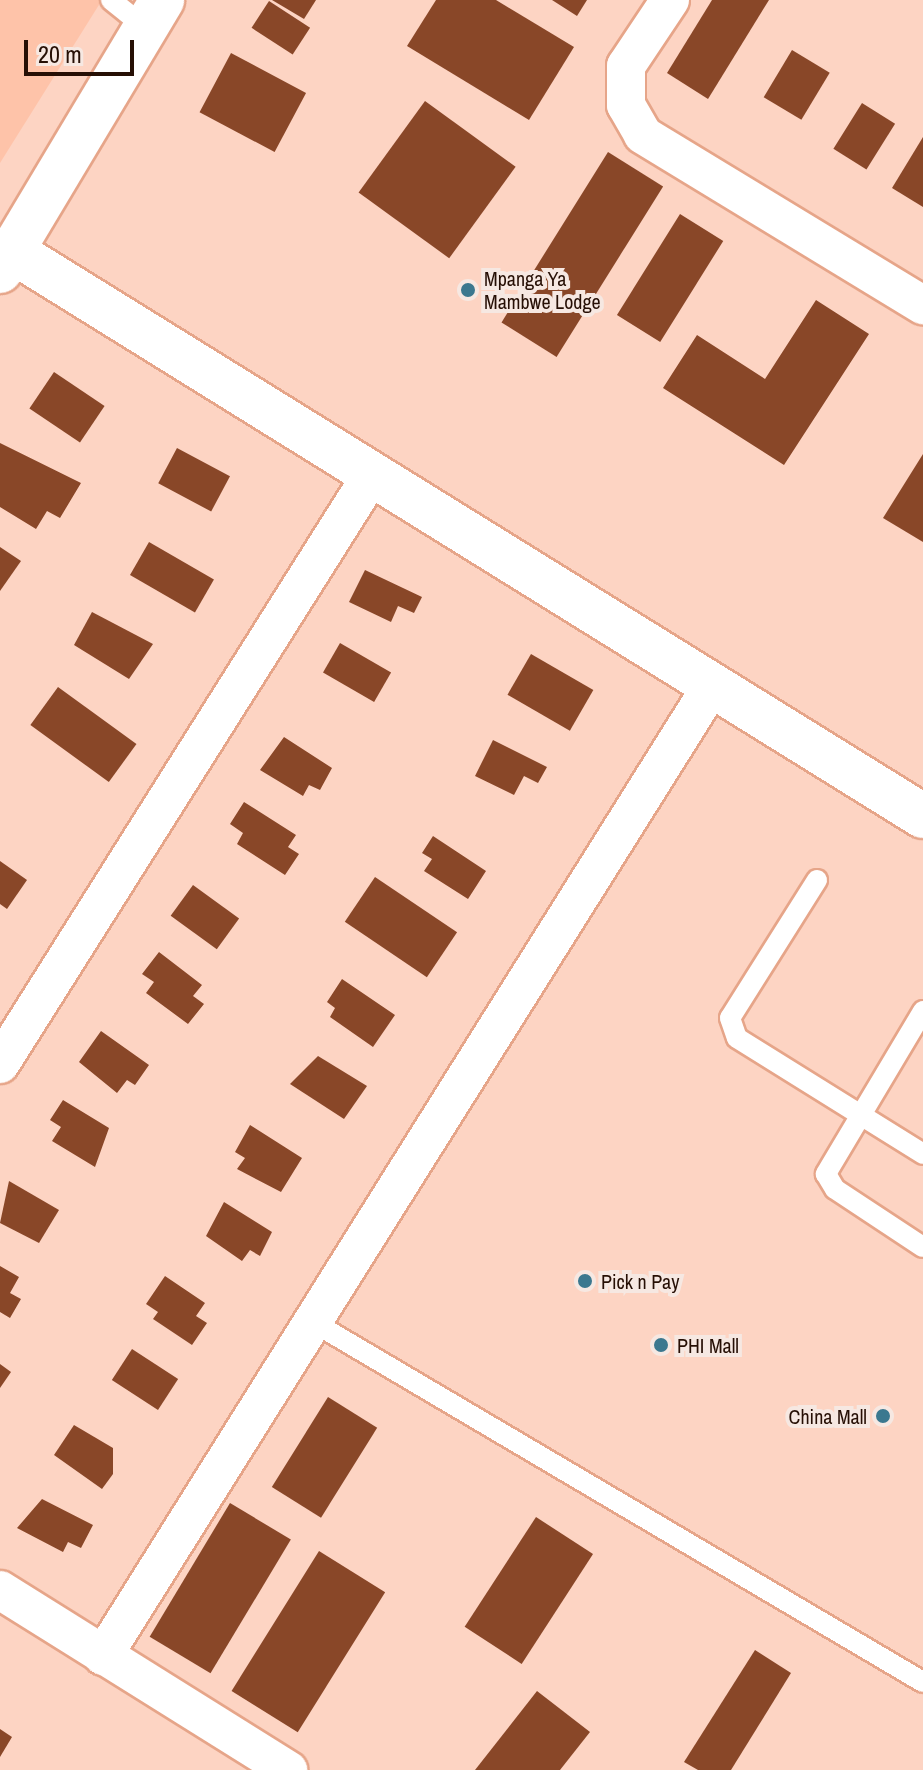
<!DOCTYPE html>
<style>
body{margin:0}
#map{position:relative;width:923px;height:1770px;overflow:hidden;background:#fdd4c3;font-family:"Archivo Narrow",sans-serif}
div>[style]{position:absolute}
.built>*{inset:0;background:#fec3a9}
.building>*{inset:0;background:#894728;transform-origin:0 0}
.roads{filter:drop-shadow(2px 0 #e6a589) drop-shadow(-2px 0 #e6a589) drop-shadow(0 2px #e6a589) drop-shadow(0 -2px #e6a589)}
.lane>*{height:20px;margin:-10px;padding:0 10px;transform-origin:10px;border-radius:10px;background:#fff}
.street>*{height:38px;margin:-19px;padding:0 19px;transform-origin:19px;border-radius:19px;background:#fff}
.secondary>*{height:44px;margin:-22px;padding:0 22px;transform-origin:22px;border-radius:22px;background:#fff}
.dots>*{width:22px;height:22px;translate:-50% -50%;box-sizing:border-box;border:4px solid #f6e8e2;border-radius:50%}
span{translate:-50% -50%;white-space:nowrap;text-align:center;line-height:1.15;-webkit-text-stroke:8px #f6e8e2;paint-order:stroke}
.poi-label{font-size:20px;color:#260f05}
.left{translate:0 -50%;text-align:left}
.right{translate:-100% -50%;text-align:right}
.scale{position:absolute;left:24px;top:40px;width:110px;height:36px;box-sizing:border-box;border:4px solid #260f05;border-top:0;padding-left:10px;font-size:24px;line-height:28px;white-space:nowrap;color:#260f05;-webkit-text-stroke:6px #f6e8e2;paint-order:stroke}
</style>
<div id="map">
<div class="built">
<i style="clip-path:polygon(0 0,102px 0,0 163px)"></i>
</div>
<div class="building">
<i style="clip-path:polygon(272px 0,316px 0,304px 19px)"></i>
<i style="clip-path:polygon(436px 0,496px 0,574px 47px,529px 120px,407px 46px)"></i>
<i style="clip-path:polygon(552px 0,587px 0,577px 16px)"></i>
<i style="clip-path:polygon(712px 0,769px 0,708px 99px,667px 73px)"></i>
<i style="left:269px;top:1px;width:49px;height:32px;rotate:33deg"></i>
<i style="left:792px;top:50px;width:44px;height:55px;rotate:31deg"></i>
<i style="left:231px;top:53px;width:85px;height:67px;rotate:28deg"></i>
<i style="left:425px;top:101px;width:112px;height:113px;rotate:36deg"></i>
<i style="left:862px;top:103px;width:39px;height:54px;rotate:32deg"></i>
<i style="clip-path:polygon(923px 137px,923px 207px,892px 188px)"></i>
<i style="left:608px;top:152px;width:65px;height:201px;rotate:32deg"></i>
<i style="left:680px;top:214px;width:51px;height:119px;rotate:32deg"></i>
<i style="clip-path:polygon(816px 300px,869px 334px,784px 465px,663px 388px,697px 335px,765px 379px)"></i>
<i style="left:54px;top:372px;width:61px;height:44px;rotate:34deg"></i>
<i style="clip-path:polygon(0 443px,81px 483px,60px 518px,47px 511px,36px 529px,0 507px)"></i>
<i style="left:177px;top:448px;width:60px;height:40px;rotate:28deg"></i>
<i style="clip-path:polygon(923px 454px,923px 542px,883px 518px)"></i>
<i style="left:149px;top:542px;width:75px;height:38px;rotate:30deg"></i>
<i style="clip-path:polygon(0 547px,21px 561px,0 591px)"></i>
<i style="clip-path:polygon(365px 570px,422px 597px,414px 613px,398px 606px,391px 622px,349px 602px)"></i>
<i style="clip-path:polygon(92px 612px,153px 644px,129px 679px,74px 645px)"></i>
<i style="left:340px;top:643px;width:59px;height:34px;rotate:30deg"></i>
<i style="left:531px;top:654px;width:72px;height:47px;rotate:30deg"></i>
<i style="left:58px;top:687px;width:97px;height:47px;rotate:36deg"></i>
<i style="clip-path:polygon(284px 737px,332px 768px,320px 790px,309px 785px,303px 796px,260px 770px)"></i>
<i style="clip-path:polygon(493px 740px,547px 767px,538px 783px,524px 776px,514px 795px,475px 776px)"></i>
<i style="clip-path:polygon(244px 802px,296px 835px,288px 847px,299px 854px,285px 875px,237px 844px,243px 833px,230px 824px)"></i>
<i style="clip-path:polygon(433px 836px,486px 871px,468px 899px,424px 871px,432px 859px,422px 853px)"></i>
<i style="clip-path:polygon(0 861px,27px 880px,7px 909px,0 904px)"></i>
<i style="left:375px;top:877px;width:99px;height:54px;rotate:34deg"></i>
<i style="left:193px;top:885px;width:57px;height:38px;rotate:36deg"></i>
<i style="clip-path:polygon(159px 952px,202px 985px,193px 996px,204px 1004px,188px 1024px,146px 993px,154px 982px,142px 974px)"></i>
<i style="clip-path:polygon(342px 979px,395px 1015px,373px 1047px,330px 1017px,335px 1008px,327px 1002px)"></i>
<i style="clip-path:polygon(101px 1031px,149px 1065px,135px 1085px,127px 1080px,117px 1093px,79px 1062px)"></i>
<i style="clip-path:polygon(318px 1056px,367px 1086px,344px 1119px,290px 1084px)"></i>
<i style="clip-path:polygon(63px 1100px,109px 1128px,95px 1167px,52px 1141px,61px 1127px,50px 1120px)"></i>
<i style="clip-path:polygon(250px 1125px,302px 1158px,281px 1192px,237px 1169px,245px 1158px,235px 1152px)"></i>
<i style="clip-path:polygon(9px 1181px,59px 1210px,39px 1243px,0 1223px)"></i>
<i style="clip-path:polygon(224px 1202px,272px 1232px,260px 1256px,250px 1250px,242px 1261px,206px 1236px)"></i>
<i style="clip-path:polygon(0 1266px,19px 1277px,10px 1293px,21px 1299px,10px 1318px,0 1312px)"></i>
<i style="clip-path:polygon(165px 1276px,205px 1303px,196px 1316px,207px 1323px,192px 1345px,153px 1319px,158px 1312px,146px 1304px)"></i>
<i style="left:132px;top:1349px;width:55px;height:37px;rotate:33deg"></i>
<i style="clip-path:polygon(0 1364px,11px 1372px,0 1388px)"></i>
<i style="left:328px;top:1397px;width:58px;height:106px;rotate:32deg"></i>
<i style="clip-path:polygon(74px 1425px,113px 1448px,113px 1474px,102px 1489px,54px 1455px)"></i>
<i style="clip-path:polygon(42px 1499px,93px 1525px,81px 1548px,68px 1542px,63px 1552px,17px 1528px)"></i>
<i style="left:230px;top:1503px;width:71px;height:156px;rotate:31deg"></i>
<i style="left:536px;top:1517px;width:68px;height:131px;rotate:33deg"></i>
<i style="left:319px;top:1551px;width:78px;height:165px;rotate:32deg"></i>
<i style="clip-path:polygon(755px 1650px,791px 1673px,731px 1770px,698px 1770px,684px 1762px)"></i>
<i style="clip-path:polygon(537px 1691px,590px 1732px,560px 1770px,475px 1770px)"></i>
<i style="clip-path:polygon(0 1729px,12px 1737px,0 1757px)"></i>
</div>
<div class="roads">
<div class="lane">
<i style="left:111px;top:0;width:45px;rotate:38.7deg"></i>
<i style="left:817px;top:880px;width:163px;rotate:122.2deg"></i>
<i style="left:730px;top:1018px;width:21px;rotate:71deg"></i>
<i style="left:737px;top:1038px;width:219px;rotate:31.9deg"></i>
<i style="left:923px;top:1011px;width:190px;rotate:120.8deg"></i>
<i style="left:826px;top:1174px;width:17px;rotate:59deg"></i>
<i style="left:835px;top:1189px;width:105px;rotate:33.4deg"></i>
<i style="left:313px;top:1322px;width:708px;rotate:30.55deg"></i>
</div>
<div class="street">
<i style="left:670px;top:0;width:79px;rotate:123.7deg"></i>
<i style="left:626px;top:66px;width:39px;rotate:90deg"></i>
<i style="left:626px;top:105px;width:34px;rotate:60deg"></i>
<i style="left:643px;top:135px;width:328px;rotate:31.3deg"></i>
<i style="left:0;top:1064px;width:695px;rotate:-57.75deg"></i>
<i style="left:0;top:1590px;width:340px;rotate:32deg"></i>
<i style="left:103px;top:1656px;width:1144px;rotate:-57.89deg"></i>
</div>
<div class="secondary">
<i style="left:12px;top:251px;width:1072px;rotate:31.81deg"></i>
<i style="left:0;top:271px;width:316px;rotate:-59.1deg"></i>
</div>
</div>
<div class="dots">
<i style="left:468px;top:290px;background:#3b788f"></i>
<i style="left:585px;top:1281px;background:#3b788f"></i>
<i style="left:661px;top:1345px;background:#3b788f"></i>
<i style="left:883px;top:1416px;background:#3b788f"></i>
</div>
<div class="poi-label">
<span class="left" style="left:484px;top:290px">Mpanga Ya<br>Mambwe Lodge</span>
<span class="left" style="left:601px;top:1281px">Pick n Pay</span>
<span class="left" style="left:677px;top:1345px">PHI Mall</span>
<span class="right" style="left:867px;top:1416px">China Mall</span>
</div>
<div class="scale">20 m</div>
</div>
